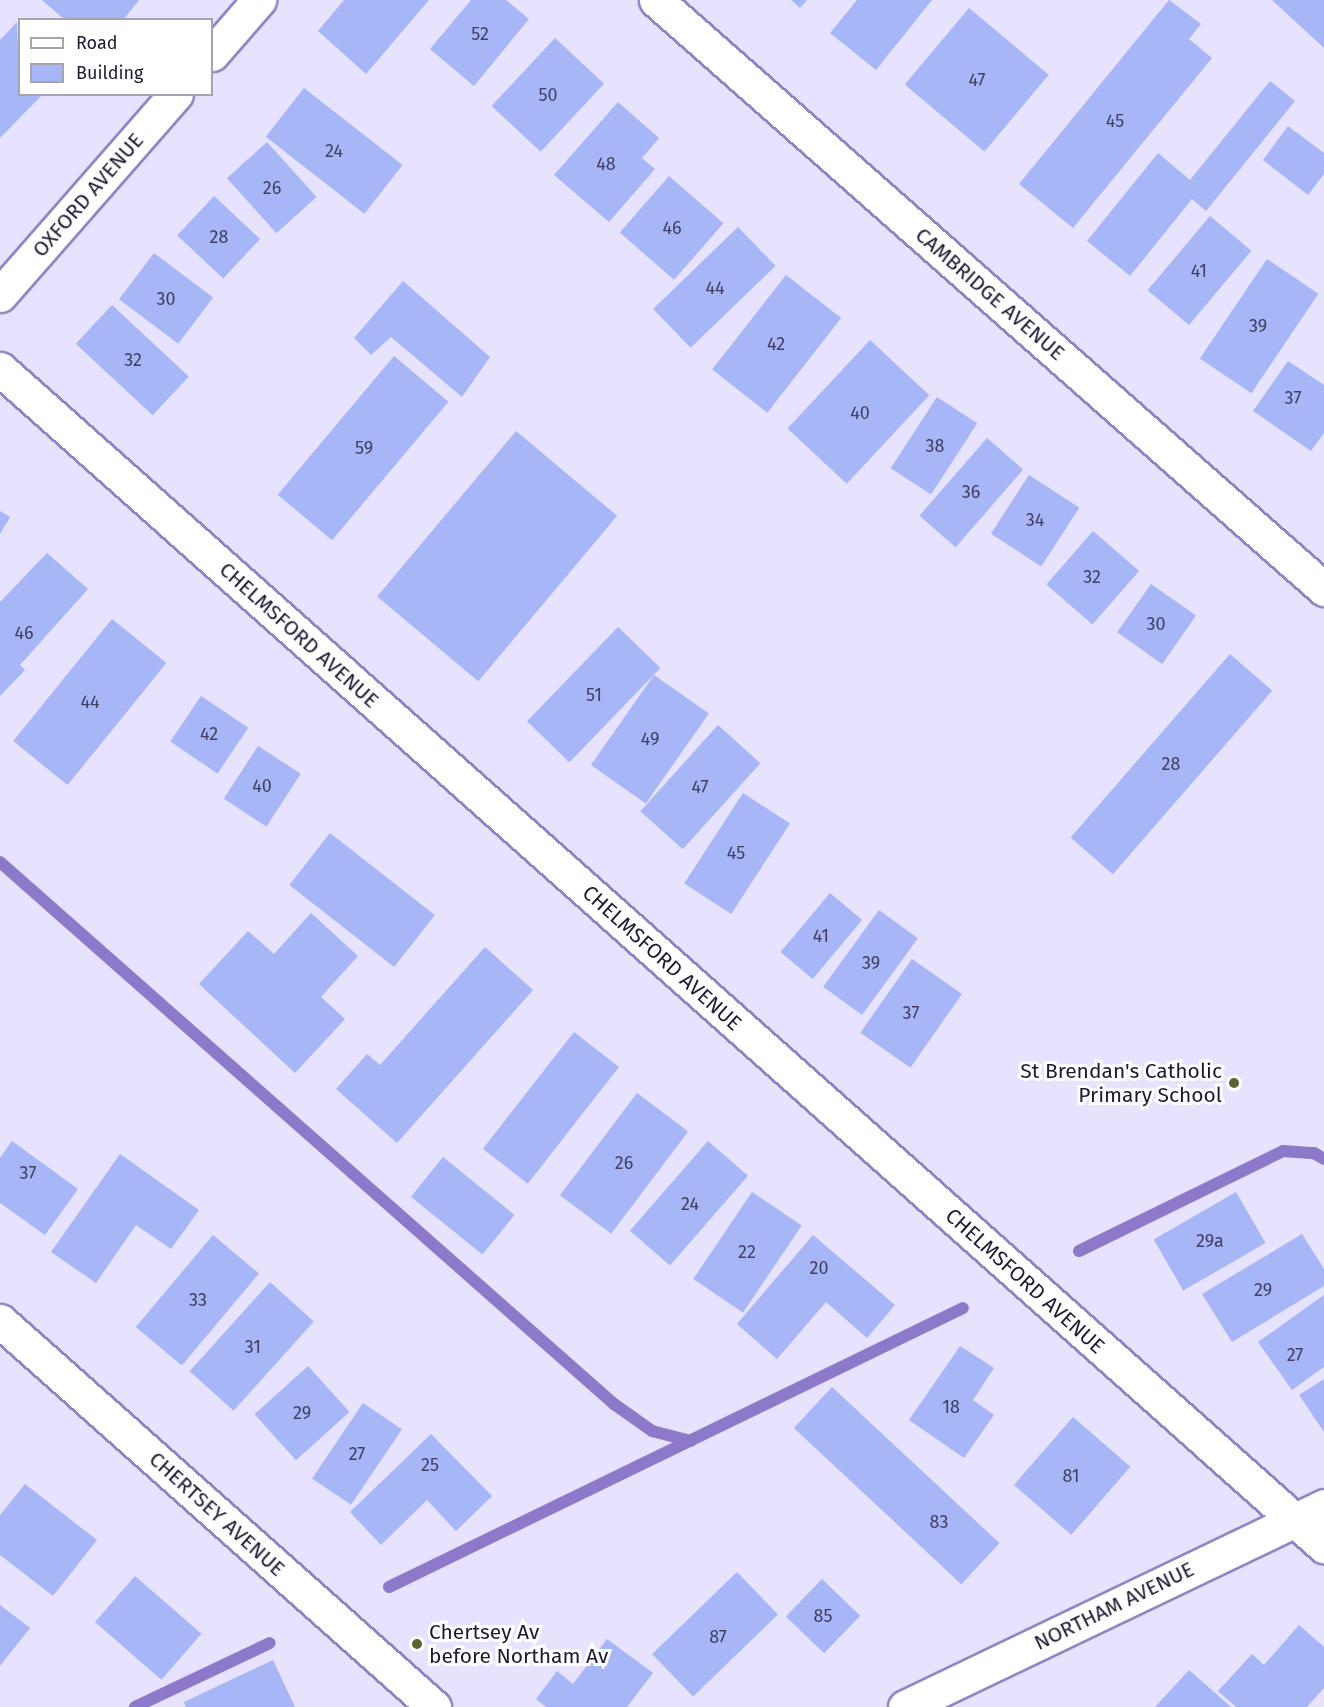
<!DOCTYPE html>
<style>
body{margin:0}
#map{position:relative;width:1324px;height:1707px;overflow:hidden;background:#e7e2fe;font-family:"Fira Sans",sans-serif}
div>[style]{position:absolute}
.stream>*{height:12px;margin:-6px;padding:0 6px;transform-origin:6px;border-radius:6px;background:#8c79ca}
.building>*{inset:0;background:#a6b6f7;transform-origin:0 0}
.roads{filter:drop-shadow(2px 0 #9285c5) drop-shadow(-2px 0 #9285c5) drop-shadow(0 2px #9285c5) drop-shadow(0 -2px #9285c5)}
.minor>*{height:33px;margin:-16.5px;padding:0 16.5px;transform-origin:16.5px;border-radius:16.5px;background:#fff}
.dots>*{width:16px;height:16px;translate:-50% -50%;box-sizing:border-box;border:3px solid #fff;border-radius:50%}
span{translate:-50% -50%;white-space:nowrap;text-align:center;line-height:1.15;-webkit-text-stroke:6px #fff;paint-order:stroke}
.number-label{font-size:18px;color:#414063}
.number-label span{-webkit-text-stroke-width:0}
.street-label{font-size:21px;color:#1f1932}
.poi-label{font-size:21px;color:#1f1932}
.right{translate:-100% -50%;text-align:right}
.left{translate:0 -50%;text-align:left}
.legend{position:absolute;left:18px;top:18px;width:195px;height:78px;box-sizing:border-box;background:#fff;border:2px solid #a5a3ad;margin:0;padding:8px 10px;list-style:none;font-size:18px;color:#1f1932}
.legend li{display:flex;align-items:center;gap:12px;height:30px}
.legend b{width:30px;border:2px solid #a5a3ad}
</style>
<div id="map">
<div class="stream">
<i style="left:0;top:862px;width:819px;rotate:41.44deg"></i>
<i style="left:614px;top:1404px;width:47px;rotate:35.4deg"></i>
<i style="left:652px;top:1431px;width:40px;rotate:14.4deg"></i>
<i style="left:1079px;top:1251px;width:227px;rotate:-26.1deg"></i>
<i style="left:1283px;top:1151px;width:31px;rotate:4deg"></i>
<i style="left:1314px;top:1153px;width:12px;rotate:31deg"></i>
<i style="left:389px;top:1587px;width:638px;rotate:-25.92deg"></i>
<i style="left:135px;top:1707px;width:149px;rotate:-25.4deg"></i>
</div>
<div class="building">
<i style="clip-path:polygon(42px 0,139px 0,123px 20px,65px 20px)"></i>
<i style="clip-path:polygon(344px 0,429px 0,366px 74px,318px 31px)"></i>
<i style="clip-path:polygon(471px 0,506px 0,529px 19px,474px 86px,430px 49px)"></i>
<i style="clip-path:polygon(791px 0,807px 0,800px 8px)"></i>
<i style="clip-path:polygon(857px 0,932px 0,876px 70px,830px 33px)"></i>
<i style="clip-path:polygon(1169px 0,1201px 24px,1189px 39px,1212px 58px,1073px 228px,1019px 184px)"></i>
<i style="clip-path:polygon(1272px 0,1324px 0,1324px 48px)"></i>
<i style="left:969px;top:8px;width:104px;height:100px;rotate:40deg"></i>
<i style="clip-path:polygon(17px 22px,20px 94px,43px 94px,0 138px,0 40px)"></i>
<i style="left:555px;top:38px;width:67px;height:93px;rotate:43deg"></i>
<i style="clip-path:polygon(1270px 81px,1295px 101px,1206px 211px,1192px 199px,1130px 276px,1087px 241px,1158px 153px,1190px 180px)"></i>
<i style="left:304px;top:88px;width:125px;height:62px;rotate:38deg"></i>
<i style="clip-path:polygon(618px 102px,659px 138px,642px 158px,655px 169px,609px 222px,554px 175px)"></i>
<i style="clip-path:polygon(1288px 126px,1324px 153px,1324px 174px,1308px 195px,1263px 160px)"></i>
<i style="left:267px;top:142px;width:74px;height:54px;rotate:48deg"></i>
<i style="left:669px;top:176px;width:72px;height:75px;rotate:41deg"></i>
<i style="left:214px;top:196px;width:63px;height:54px;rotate:43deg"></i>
<i style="left:1210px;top:216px;width:54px;height:97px;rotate:40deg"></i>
<i style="left:738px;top:227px;width:54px;height:118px;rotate:46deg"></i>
<i style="left:154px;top:253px;width:74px;height:58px;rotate:37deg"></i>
<i style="left:1267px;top:259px;width:62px;height:120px;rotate:34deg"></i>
<i style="left:786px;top:275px;width:70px;height:120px;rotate:38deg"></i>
<i style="clip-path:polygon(403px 281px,490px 357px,462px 397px,391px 337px,371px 355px,354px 338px)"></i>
<i style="left:112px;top:305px;width:105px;height:53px;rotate:43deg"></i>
<i style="left:870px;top:340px;width:81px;height:121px;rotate:43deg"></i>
<i style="left:394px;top:356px;width:71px;height:181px;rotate:40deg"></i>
<i style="clip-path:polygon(1288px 361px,1324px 385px,1324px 433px,1311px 451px,1253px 411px)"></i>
<i style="left:937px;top:397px;width:48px;height:85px;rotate:33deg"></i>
<i style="left:516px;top:431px;width:132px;height:216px;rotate:40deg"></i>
<i style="left:987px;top:438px;width:48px;height:103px;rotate:41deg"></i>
<i style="left:1029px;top:475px;width:60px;height:70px;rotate:33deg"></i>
<i style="clip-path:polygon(0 511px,10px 517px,0 534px)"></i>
<i style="left:1093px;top:531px;width:61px;height:71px;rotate:41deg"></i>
<i style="clip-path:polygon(47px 553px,88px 589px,20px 665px,25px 670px,0 696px,0 602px)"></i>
<i style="left:1151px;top:584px;width:55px;height:59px;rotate:35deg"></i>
<i style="left:112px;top:619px;width:70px;height:157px;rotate:39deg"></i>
<i style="left:618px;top:627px;width:59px;height:131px;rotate:44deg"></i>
<i style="left:1230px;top:654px;width:56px;height:243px;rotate:41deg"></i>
<i style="left:654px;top:675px;width:67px;height:110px;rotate:35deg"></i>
<i style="left:201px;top:696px;width:57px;height:55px;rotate:34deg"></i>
<i style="left:718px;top:725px;width:57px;height:116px;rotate:42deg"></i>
<i style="left:258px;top:746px;width:51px;height:63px;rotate:33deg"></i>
<i style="left:743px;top:793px;width:56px;height:108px;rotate:33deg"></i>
<i style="left:330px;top:833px;width:133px;height:66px;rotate:38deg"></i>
<i style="left:830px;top:893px;width:42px;height:77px;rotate:40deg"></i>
<i style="left:879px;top:910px;width:48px;height:95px;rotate:36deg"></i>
<i style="clip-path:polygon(311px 913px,358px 956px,321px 997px,345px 1019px,295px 1073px,199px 984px,248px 931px,274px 954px)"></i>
<i style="clip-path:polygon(485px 947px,533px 990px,397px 1143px,336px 1089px,367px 1054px,380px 1065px)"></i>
<i style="left:912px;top:959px;width:61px;height:90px;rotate:35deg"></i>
<i style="left:574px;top:1032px;width:57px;height:148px;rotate:38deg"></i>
<i style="left:637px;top:1093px;width:64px;height:128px;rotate:37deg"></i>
<i style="clip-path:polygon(12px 1141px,78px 1189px,45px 1235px,0 1203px,0 1158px)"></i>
<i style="left:708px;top:1141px;width:53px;height:119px;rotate:41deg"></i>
<i style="clip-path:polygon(120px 1154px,199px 1210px,171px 1249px,136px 1225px,96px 1283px,51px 1252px)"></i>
<i style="left:443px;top:1157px;width:92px;height:51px;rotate:39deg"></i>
<i style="left:752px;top:1192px;width:60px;height:105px;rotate:34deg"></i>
<i style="left:1236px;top:1192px;width:59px;height:95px;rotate:60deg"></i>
<i style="clip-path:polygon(1302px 1234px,1324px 1269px,1324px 1286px,1232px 1342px,1202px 1294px)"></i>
<i style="left:213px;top:1235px;width:60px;height:120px;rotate:40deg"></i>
<i style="clip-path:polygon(813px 1235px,895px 1305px,867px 1338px,826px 1302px,777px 1359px,737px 1324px)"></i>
<i style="left:270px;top:1282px;width:59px;height:120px;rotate:42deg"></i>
<i style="clip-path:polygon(1324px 1295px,1324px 1367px,1292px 1390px,1258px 1342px)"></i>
<i style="clip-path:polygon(960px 1346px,994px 1368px,973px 1400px,994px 1415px,964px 1458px,909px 1420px)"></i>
<i style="left:308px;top:1366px;width:62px;height:72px;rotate:48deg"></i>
<i style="clip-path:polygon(1324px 1379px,1324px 1432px,1299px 1395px)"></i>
<i style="left:832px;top:1387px;width:229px;height:56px;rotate:43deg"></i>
<i style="left:363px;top:1403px;width:47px;height:91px;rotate:34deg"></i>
<i style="left:1073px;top:1417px;width:76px;height:90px;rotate:41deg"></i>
<i style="clip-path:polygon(431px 1434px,492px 1496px,456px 1531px,427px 1500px,381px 1545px,350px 1512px)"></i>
<i style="clip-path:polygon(25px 1484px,97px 1540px,53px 1596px,0 1555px,0 1515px)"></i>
<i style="left:737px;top:1572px;width:59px;height:118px;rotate:46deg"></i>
<i style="left:135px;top:1576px;width:88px;height:61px;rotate:41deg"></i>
<i style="left:822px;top:1579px;width:53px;height:52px;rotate:44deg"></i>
<i style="clip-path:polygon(0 1605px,30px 1628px,0 1666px)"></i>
<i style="clip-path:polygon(1299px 1625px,1324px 1647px,1324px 1688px,1307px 1707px,1236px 1707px,1218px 1691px,1252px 1654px,1264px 1665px)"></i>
<i style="clip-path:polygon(607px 1639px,653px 1673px,627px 1707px,546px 1707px,536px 1699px,557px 1671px,573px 1684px)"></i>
<i style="clip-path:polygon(273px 1660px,295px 1707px,186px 1707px,184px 1702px)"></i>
<i style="clip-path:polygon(1189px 1670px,1231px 1707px,1155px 1707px)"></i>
</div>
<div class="roads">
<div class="minor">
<i style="left:656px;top:0;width:891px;rotate:41.4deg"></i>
<i style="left:212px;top:54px;width:72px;rotate:-49deg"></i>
<i style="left:0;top:295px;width:267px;rotate:-48.8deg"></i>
<i style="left:0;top:369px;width:1772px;rotate:41.64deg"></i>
<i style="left:0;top:1321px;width:581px;rotate:41.65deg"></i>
<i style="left:905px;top:1707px;width:465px;rotate:-25.6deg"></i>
</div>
</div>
<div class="dots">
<i style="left:1234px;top:1083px;background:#5d612f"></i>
<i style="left:417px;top:1644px;background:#5d612f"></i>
</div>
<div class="number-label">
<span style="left:480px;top:34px">52</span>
<span style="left:977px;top:80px">47</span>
<span style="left:548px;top:95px">50</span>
<span style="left:1115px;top:121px">45</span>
<span style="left:334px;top:151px">24</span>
<span style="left:606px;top:164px">48</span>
<span style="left:272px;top:188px">26</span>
<span style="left:672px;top:228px">46</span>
<span style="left:219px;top:237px">28</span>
<span style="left:1199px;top:271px">41</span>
<span style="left:715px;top:288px">44</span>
<span style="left:166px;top:299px">30</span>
<span style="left:1258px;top:326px">39</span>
<span style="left:776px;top:344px">42</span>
<span style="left:133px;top:360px">32</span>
<span style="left:1293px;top:398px">37</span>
<span style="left:860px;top:413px">40</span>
<span style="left:935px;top:446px">38</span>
<span style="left:364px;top:448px">59</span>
<span style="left:971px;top:492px">36</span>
<span style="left:1035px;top:520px">34</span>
<span style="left:1092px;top:577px">32</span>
<span style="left:1156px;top:624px">30</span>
<span style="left:24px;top:633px">46</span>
<span style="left:594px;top:695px">51</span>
<span style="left:90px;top:702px">44</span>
<span style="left:209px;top:734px">42</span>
<span style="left:650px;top:739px">49</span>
<span style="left:1171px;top:764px">28</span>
<span style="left:262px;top:786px">40</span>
<span style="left:700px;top:787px">47</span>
<span style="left:736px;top:853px">45</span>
<span style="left:821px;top:936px">41</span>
<span style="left:871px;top:963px">39</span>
<span style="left:911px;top:1013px">37</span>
<span style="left:624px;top:1163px">26</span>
<span style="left:28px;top:1173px">37</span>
<span style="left:690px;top:1204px">24</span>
<span style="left:1210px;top:1241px">29a</span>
<span style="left:747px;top:1252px">22</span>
<span style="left:819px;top:1268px">20</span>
<span style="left:1263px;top:1290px">29</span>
<span style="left:198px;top:1300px">33</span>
<span style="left:253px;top:1347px">31</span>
<span style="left:1295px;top:1355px">27</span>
<span style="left:951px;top:1407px">18</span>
<span style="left:302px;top:1413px">29</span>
<span style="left:357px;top:1454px">27</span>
<span style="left:430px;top:1465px">25</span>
<span style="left:1071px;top:1476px">81</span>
<span style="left:939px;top:1522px">83</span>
<span style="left:823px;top:1616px">85</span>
<span style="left:718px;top:1637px">87</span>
</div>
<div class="street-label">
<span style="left:88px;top:195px;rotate:-49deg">OXFORD AVENUE</span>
<span style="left:990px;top:294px;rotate:41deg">CAMBRIDGE AVENUE</span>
<span style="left:299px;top:635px;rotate:42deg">CHELMSFORD AVENUE</span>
<span style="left:662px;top:958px;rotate:42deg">CHELMSFORD AVENUE</span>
<span style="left:1025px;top:1281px;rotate:42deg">CHELMSFORD AVENUE</span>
<span style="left:217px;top:1514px;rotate:42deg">CHERTSEY AVENUE</span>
<span style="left:1114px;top:1606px;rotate:-26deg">NORTHAM AVENUE</span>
</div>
<div class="poi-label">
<span class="right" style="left:1222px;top:1083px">St Brendan's Catholic<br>Primary School</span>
<span class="left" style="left:429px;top:1644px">Chertsey Av<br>before Northam Av</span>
</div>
<ul class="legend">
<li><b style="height:8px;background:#fff"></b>Road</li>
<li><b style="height:16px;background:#a6b6f7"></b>Building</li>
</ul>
</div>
